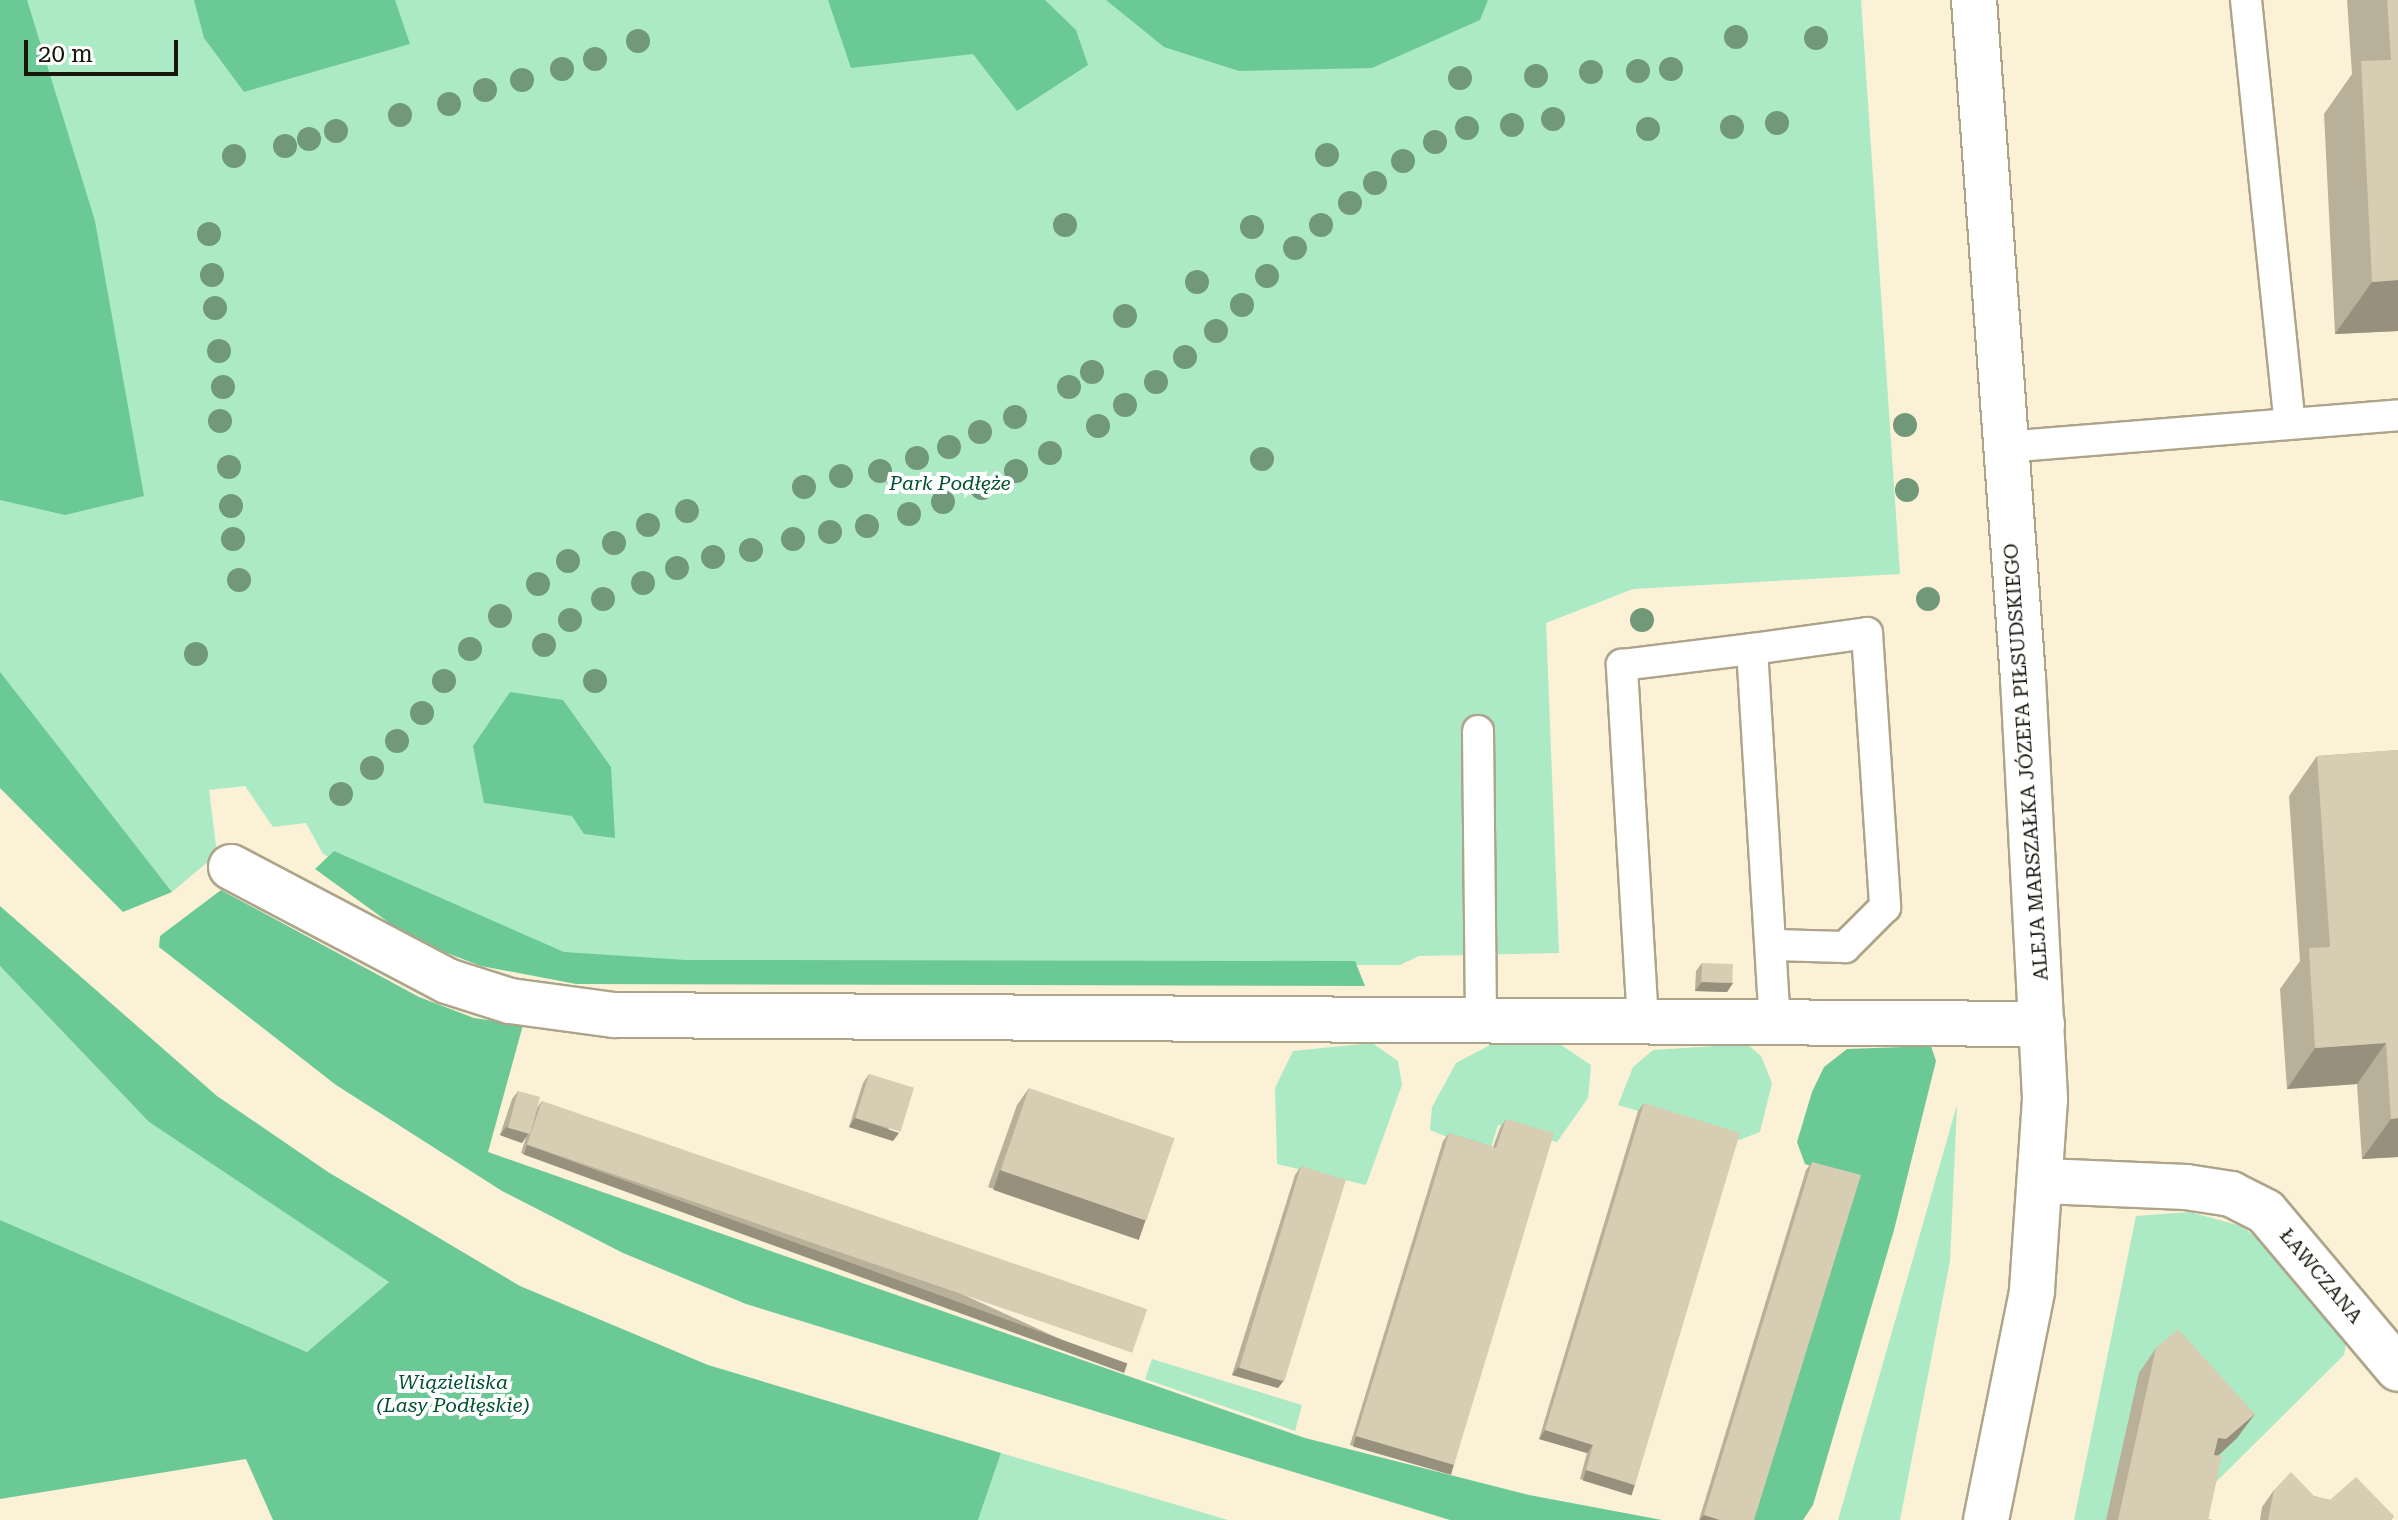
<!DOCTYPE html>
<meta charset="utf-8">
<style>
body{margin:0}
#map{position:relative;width:2398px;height:1520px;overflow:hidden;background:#fbf1d6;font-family:"Roboto Serif",serif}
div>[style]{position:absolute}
.green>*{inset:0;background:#aceac5}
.forest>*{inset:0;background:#6bc995}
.roads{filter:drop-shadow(2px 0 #ada48a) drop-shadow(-2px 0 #ada48a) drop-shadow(0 2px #ada48a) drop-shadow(0 -2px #ada48a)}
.service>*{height:30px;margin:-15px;padding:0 15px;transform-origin:15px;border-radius:15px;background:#fff}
.pedestrian>*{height:44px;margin:-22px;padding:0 22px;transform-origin:22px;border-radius:22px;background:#fff}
.minor>*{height:44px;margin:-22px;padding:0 22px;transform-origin:22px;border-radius:22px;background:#fff}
.tertiary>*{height:44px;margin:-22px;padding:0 22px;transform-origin:22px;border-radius:22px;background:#fff}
.trees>*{width:24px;height:24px;margin:-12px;border-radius:50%;background:#72987a}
.wall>*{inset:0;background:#b8b099}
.shaded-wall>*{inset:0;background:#96907d;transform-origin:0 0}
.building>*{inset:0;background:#d6cdb2;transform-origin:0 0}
span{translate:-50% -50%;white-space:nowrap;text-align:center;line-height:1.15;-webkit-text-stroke:8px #fff;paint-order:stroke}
.park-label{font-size:20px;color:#01502f;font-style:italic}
.street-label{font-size:20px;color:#19160c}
.scale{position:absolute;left:24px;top:40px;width:154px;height:36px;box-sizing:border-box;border:4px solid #19160c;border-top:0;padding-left:10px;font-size:24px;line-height:28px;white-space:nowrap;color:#19160c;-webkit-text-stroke:6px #fff;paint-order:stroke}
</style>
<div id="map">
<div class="green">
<i style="clip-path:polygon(0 0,1861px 0,1900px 574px,1633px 589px,1546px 623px,1559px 953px,1419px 956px,1400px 965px,690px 965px,548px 957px,323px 854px,306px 823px,273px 827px,245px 786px,209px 790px,217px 854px,172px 892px,0 674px)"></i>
<i style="clip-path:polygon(0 966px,149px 1122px,389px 1282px,307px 1352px,0 1220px)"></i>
<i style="clip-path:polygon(1372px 1043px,1398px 1061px,1402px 1085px,1366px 1185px,1277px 1164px,1275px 1088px,1293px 1051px)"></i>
<i style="clip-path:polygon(1492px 1044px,1561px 1045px,1591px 1065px,1588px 1098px,1557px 1142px,1498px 1125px,1489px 1154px,1430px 1130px,1432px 1107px,1456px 1063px)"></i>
<i style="clip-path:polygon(1747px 1044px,1761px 1056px,1772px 1083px,1760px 1132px,1739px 1140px,1618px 1105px,1633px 1067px,1653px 1050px)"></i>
<i style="clip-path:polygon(1957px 1105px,1950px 1261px,1900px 1520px,1838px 1520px)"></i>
<i style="clip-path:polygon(2190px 1212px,2241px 1226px,2272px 1249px,2346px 1345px,2344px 1355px,2216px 1482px,2208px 1520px,2074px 1520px,2136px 1216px)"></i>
<i style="clip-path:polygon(1152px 1359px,1302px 1405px,1295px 1431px,1145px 1379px)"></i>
<i style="clip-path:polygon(1001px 1453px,1228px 1520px,978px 1520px)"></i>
</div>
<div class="forest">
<i style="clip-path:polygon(0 0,27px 0,95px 221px,144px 496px,65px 515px,0 500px)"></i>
<i style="clip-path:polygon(194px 0,395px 0,410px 44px,244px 92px,204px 38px)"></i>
<i style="clip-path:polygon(828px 0,1045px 0,1076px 30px,1088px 65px,1017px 111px,973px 54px,851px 68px)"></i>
<i style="clip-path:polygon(1106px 0,1488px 0,1480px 20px,1372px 68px,1239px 71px,1164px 47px)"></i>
<i style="clip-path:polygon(0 672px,172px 892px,123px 912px,0 788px)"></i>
<i style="clip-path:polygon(510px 692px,563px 700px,611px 767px,615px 838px,584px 834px,572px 816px,484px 803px,473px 746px)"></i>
<i style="clip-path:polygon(334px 851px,564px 952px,686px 960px,1355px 961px,1365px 986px,576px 984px,481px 966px,413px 940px,315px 869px)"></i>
<i style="clip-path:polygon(221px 890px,419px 997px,474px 1018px,523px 1025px,488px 1152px,1305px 1438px,1529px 1495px,1662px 1520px,1450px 1520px,746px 1304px,623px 1253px,502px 1191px,336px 1085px,159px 947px,160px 936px)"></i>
<i style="clip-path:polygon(0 906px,217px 1096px,328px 1172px,520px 1286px,708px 1365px,1001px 1453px,978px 1520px,273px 1520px,246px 1459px,0 1499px,0 1220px,307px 1352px,389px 1282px,149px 1122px,0 966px)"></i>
<i style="clip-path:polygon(1931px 1046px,1936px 1061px,1894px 1230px,1813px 1505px,1803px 1520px,1753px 1520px,1858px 1181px,1805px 1164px,1797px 1142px,1812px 1092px,1824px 1067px,1847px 1049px)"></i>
</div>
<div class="roads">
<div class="service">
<i style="left:2246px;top:0;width:425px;rotate:84.1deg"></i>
<i style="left:2004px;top:447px;width:395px;rotate:-4.6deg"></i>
<i style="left:1752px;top:649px;width:116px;rotate:-7.9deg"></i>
<i style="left:1867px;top:633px;width:275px;rotate:86.2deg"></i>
<i style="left:1885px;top:907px;width:57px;rotate:135deg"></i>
<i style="left:1845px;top:947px;width:72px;rotate:-178.4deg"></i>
<i style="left:1478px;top:731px;width:291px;rotate:89.4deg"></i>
<i style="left:1643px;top:1022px;width:358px;rotate:-93.4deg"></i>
<i style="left:1622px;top:665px;width:131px;rotate:-7deg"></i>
<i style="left:1752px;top:649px;width:374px;rotate:86.5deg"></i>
</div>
<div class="pedestrian">
<i style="left:231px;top:867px;width:244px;rotate:27.8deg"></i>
<i style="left:447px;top:981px;width:66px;rotate:17.6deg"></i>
<i style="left:510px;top:1001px;width:105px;rotate:7.7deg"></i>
<i style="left:614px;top:1015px;width:1428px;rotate:0.36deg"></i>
</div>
<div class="minor">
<i style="left:2043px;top:1181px;width:143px;rotate:2.4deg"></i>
<i style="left:2186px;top:1187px;width:46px;rotate:8.8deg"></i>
<i style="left:2231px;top:1194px;width:39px;rotate:27deg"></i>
<i style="left:2266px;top:1212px;width:205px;rotate:49.9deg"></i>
</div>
<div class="tertiary">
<i style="left:1974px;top:0;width:680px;rotate:85.87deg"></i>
<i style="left:2023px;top:678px;width:422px;rotate:87deg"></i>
<i style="left:2045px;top:1099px;width:193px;rotate:93.9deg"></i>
<i style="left:2032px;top:1292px;width:233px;rotate:101.4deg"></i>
</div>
</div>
<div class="trees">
<i style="left:1736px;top:37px"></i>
<i style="left:1816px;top:38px"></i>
<i style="left:638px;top:41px"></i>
<i style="left:595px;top:59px"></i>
<i style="left:562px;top:69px"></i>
<i style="left:1671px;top:69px"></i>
<i style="left:1638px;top:71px"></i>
<i style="left:1591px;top:72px"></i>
<i style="left:1536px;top:76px"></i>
<i style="left:1460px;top:78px"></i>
<i style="left:522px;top:80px"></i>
<i style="left:485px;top:90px"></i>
<i style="left:449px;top:104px"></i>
<i style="left:400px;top:115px"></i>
<i style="left:1553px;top:119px"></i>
<i style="left:1777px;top:123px"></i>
<i style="left:1512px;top:125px"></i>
<i style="left:1732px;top:127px"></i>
<i style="left:1467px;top:128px"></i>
<i style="left:1648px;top:129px"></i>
<i style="left:336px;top:131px"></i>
<i style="left:309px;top:139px"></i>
<i style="left:1435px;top:142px"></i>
<i style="left:285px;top:146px"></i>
<i style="left:1327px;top:155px"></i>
<i style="left:234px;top:156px"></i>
<i style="left:1403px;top:161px"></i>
<i style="left:1375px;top:183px"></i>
<i style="left:1350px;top:203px"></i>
<i style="left:1065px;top:225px"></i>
<i style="left:1321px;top:225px"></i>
<i style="left:1252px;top:227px"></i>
<i style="left:209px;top:234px"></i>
<i style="left:1295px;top:248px"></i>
<i style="left:212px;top:275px"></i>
<i style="left:1267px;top:276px"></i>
<i style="left:1197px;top:282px"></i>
<i style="left:1242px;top:305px"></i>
<i style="left:215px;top:308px"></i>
<i style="left:1125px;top:316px"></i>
<i style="left:1216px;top:331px"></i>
<i style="left:219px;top:351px"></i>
<i style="left:1185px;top:357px"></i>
<i style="left:1092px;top:372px"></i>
<i style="left:1156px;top:382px"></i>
<i style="left:223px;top:387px"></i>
<i style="left:1069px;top:387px"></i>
<i style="left:1125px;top:405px"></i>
<i style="left:1015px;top:417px"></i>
<i style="left:220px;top:421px"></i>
<i style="left:1905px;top:425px"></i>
<i style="left:1098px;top:426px"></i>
<i style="left:980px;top:432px"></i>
<i style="left:949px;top:447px"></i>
<i style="left:1050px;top:453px"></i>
<i style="left:917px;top:458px"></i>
<i style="left:1262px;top:459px"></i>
<i style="left:229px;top:467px"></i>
<i style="left:880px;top:471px"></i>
<i style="left:1016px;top:471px"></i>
<i style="left:841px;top:476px"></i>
<i style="left:804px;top:487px"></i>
<i style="left:982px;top:488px"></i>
<i style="left:1907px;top:490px"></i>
<i style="left:943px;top:502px"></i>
<i style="left:231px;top:506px"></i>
<i style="left:687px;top:511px"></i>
<i style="left:909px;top:514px"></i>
<i style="left:648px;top:525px"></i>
<i style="left:867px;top:526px"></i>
<i style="left:830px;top:532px"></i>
<i style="left:233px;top:539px"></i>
<i style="left:793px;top:539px"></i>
<i style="left:614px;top:543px"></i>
<i style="left:751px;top:550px"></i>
<i style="left:713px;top:557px"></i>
<i style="left:568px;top:561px"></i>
<i style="left:677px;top:568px"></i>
<i style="left:239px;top:580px"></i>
<i style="left:643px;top:583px"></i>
<i style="left:538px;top:584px"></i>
<i style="left:603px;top:599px"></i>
<i style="left:1928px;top:599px"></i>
<i style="left:500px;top:616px"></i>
<i style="left:570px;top:620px"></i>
<i style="left:1642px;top:620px"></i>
<i style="left:544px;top:645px"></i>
<i style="left:470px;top:649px"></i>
<i style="left:196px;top:654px"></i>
<i style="left:444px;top:681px"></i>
<i style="left:595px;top:681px"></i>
<i style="left:422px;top:713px"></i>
<i style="left:397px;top:741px"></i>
<i style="left:372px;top:768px"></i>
<i style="left:341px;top:794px"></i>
</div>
<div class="wall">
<i style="clip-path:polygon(2347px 0,2398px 0,2398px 331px,2335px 334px,2324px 114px,2352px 74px)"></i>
<i style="clip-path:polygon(2398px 750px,2398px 1157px,2362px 1159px,2357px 1084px,2287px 1089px,2280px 989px,2300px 961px,2289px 796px,2317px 756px)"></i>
<i style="clip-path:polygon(1702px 963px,1733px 983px,1727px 992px,1695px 991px,1696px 971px)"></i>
<i style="clip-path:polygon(869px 1074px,893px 1141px,849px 1127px,863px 1083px)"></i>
<i style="clip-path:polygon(1029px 1088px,1134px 1236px,988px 1187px,1017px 1105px)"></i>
<i style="clip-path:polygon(518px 1091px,536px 1109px,542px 1101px,1123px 1368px,521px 1153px,526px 1137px,522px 1143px,500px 1135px,512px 1099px)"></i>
<i style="clip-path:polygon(1644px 1103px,1629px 1494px,1580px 1479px,1587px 1453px,1539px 1439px,1638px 1111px)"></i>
<i style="clip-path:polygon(1506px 1119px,1454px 1465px,1448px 1474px,1350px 1445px,1443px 1141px,1449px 1133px,1493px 1147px,1500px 1128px)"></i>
<i style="clip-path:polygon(1812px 1162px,1754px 1520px,1699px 1520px,1806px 1170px)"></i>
<i style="clip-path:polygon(1301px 1166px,1284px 1380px,1278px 1388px,1232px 1375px,1295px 1175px)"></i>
<i style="clip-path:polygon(2156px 1348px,2237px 1438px,2218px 1456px,2208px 1519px,2212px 1520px,2106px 1520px,2139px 1373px)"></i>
<i style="clip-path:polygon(2274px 1490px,2314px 1496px,2394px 1516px,2391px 1520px,2260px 1520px,2262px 1507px)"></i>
</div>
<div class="shaded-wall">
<i style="clip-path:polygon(2398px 280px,2398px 331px,2335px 334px,2372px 282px)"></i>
<i style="clip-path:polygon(1702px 982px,1733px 983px,1727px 992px,1695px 991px)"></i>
<i style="clip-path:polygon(2386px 1043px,2357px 1084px,2287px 1089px,2315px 1048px)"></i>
<i style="clip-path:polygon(855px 1118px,899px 1133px,893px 1141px,849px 1127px)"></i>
<i style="clip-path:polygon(2398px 1118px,2398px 1157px,2362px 1159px,2391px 1119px)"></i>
<i style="clip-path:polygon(506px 1127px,528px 1134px,522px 1143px,500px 1135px)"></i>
<i style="left:527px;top:1145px;width:639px;height:10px;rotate:20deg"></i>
<i style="left:1000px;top:1170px;width:154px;height:21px;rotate:19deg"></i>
<i style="clip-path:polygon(1238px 1367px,1284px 1380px,1278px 1388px,1232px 1375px)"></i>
<i style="clip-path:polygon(2255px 1414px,2237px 1438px,2209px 1464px,2218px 1438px)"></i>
<i style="clip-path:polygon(1545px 1430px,1593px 1445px,1587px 1453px,1539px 1439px)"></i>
<i style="left:1356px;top:1436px;width:102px;height:11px;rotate:16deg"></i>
<i style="left:1586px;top:1470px;width:51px;height:11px;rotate:17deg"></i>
<i style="clip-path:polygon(1704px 1515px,1720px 1520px,1700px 1520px)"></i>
</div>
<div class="building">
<i style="clip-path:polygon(2387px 0,2398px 0,2398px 280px,2372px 282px,2361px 61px,2391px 60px)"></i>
<i style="clip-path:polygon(2398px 750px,2398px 1118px,2391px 1119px,2386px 1043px,2315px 1048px,2309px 948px,2330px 947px,2317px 756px)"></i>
<i style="left:1702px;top:963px;width:31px;height:19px;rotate:2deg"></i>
<i style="left:869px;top:1074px;width:47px;height:46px;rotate:17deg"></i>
<i style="left:1029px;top:1088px;width:154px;height:87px;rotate:19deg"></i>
<i style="left:518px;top:1091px;width:23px;height:38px;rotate:15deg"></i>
<i style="left:542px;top:1101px;width:640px;height:46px;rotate:19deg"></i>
<i style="clip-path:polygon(1644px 1103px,1740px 1133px,1635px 1485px,1586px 1470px,1593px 1445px,1545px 1430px)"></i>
<i style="clip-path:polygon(1506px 1119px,1554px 1133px,1454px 1465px,1356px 1436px,1449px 1133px,1496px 1148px)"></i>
<i style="clip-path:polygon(1812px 1162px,1861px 1175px,1754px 1520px,1720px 1520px,1704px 1515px)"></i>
<i style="left:1301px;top:1166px;width:47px;height:211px;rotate:17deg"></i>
<i style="clip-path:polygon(2178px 1329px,2255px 1414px,2226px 1439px,2218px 1438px,2214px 1455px,2222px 1456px,2208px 1519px,2212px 1520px,2118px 1520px,2156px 1348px)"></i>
<i style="clip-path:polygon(2291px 1472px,2314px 1496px,2330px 1500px,2356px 1477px,2394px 1516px,2390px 1520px,2268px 1520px,2274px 1490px)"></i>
</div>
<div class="park-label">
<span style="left:950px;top:483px">Park Podłęże</span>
<span style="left:453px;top:1394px">Wiązieliska<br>(Lasy Podłęskie)</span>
</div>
<div class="street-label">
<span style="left:2026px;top:762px;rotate:-94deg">ALEJA MARSZAŁKA JÓZEFA PIŁSUDSKIEGO</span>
<span style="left:2321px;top:1276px;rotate:50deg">ŁAWCZANA</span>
</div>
<div class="scale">20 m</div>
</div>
